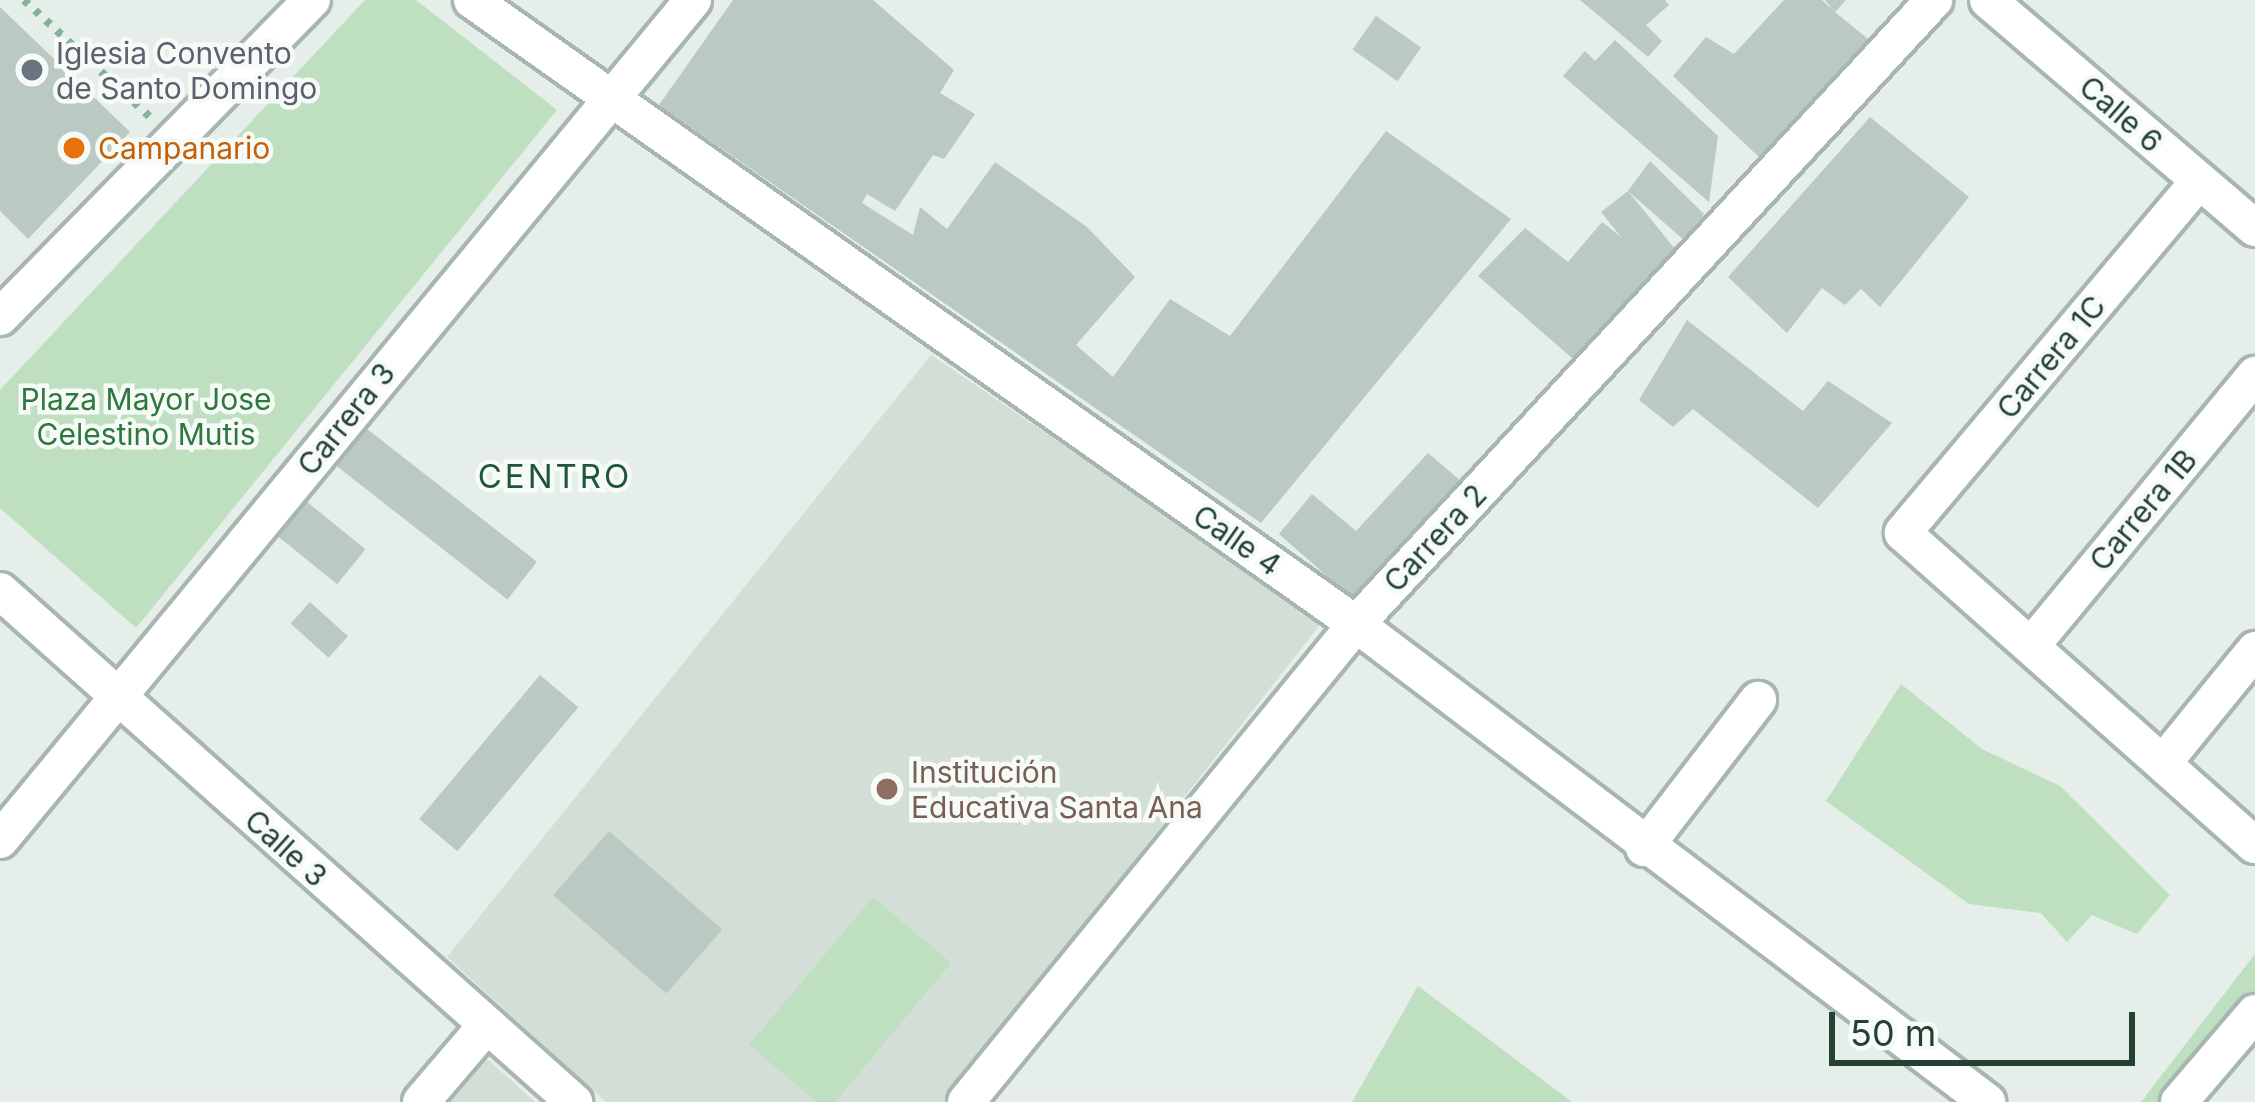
<!DOCTYPE html>
<meta charset="utf-8">
<style>
body{margin:0}
#map{position:relative;width:2255px;height:1102px;overflow:hidden;background:#e5eee9;font-family:Inter,sans-serif}
div>[style]{position:absolute}
.built>*{inset:0;background:#d3ded7}
.green>*{inset:0;background:#bfdfc1}
.building>*{inset:0;background:#bac9c1;transform-origin:0 0}
.path>*{height:8px;margin-top:-4px;transform-origin:0;background:repeating-linear-gradient(90deg,#86b29c 0 6px,transparent 0 15px)}
.roads{filter:drop-shadow(3px 0 #a7b7af) drop-shadow(-3px 0 #a7b7af) drop-shadow(0 3px #a7b7af) drop-shadow(0 -3px #a7b7af)}
.minor>*{height:36px;margin:-18px;padding:0 18px;transform-origin:18px;border-radius:18px;background:#fff}
.dots>*{width:33px;height:33px;translate:-50% -50%;box-sizing:border-box;border:6px solid #f6fbf8;border-radius:50%}
span{translate:-50% -50%;white-space:nowrap;text-align:center;line-height:1.15;-webkit-text-stroke:9px #f6fbf8;paint-order:stroke}
.worship-label{font-size:30px;color:#5b616d}
.left{translate:0 -50%;text-align:left}
.street-label{font-size:30px;color:#244134}
.food-label{font-size:30px;color:#c56008}
.park-label{font-size:30px;color:#2d783c}
.education-label{font-size:30px;color:#785e54}
.neighbourhood-label{font-size:33px;color:#1f543d;letter-spacing:3px}
.scale{position:absolute;left:1829px;top:1012px;width:306px;height:54px;box-sizing:border-box;border:6px solid #244134;border-top:0;padding-left:15px;font-size:36px;line-height:42px;white-space:nowrap;color:#244134;-webkit-text-stroke:9px #f6fbf8;paint-order:stroke}
</style>
<div id="map">
<div class="built">
<i style="clip-path:polygon(931px 355px,1323px 621px,944px 1102px,606px 1102px,447px 957px)"></i>
<i style="clip-path:polygon(487px 1059px,535px 1102px,450px 1102px)"></i>
</div>
<div class="green">
<i style="clip-path:polygon(365px 0,416px 0,557px 110px,136px 628px,0 508px,0 390px)"></i>
<i style="clip-path:polygon(1901px 684px,1982px 749px,2060px 786px,2170px 895px,2137px 934px,2092px 915px,2067px 942px,2041px 913px,1969px 904px,1826px 801px)"></i>
<i style="clip-path:polygon(873px 897px,951px 963px,835px 1102px,817px 1102px,749px 1045px)"></i>
<i style="clip-path:polygon(2255px 954px,2255px 1009px,2177px 1102px,2141px 1102px)"></i>
<i style="clip-path:polygon(1418px 986px,1572px 1102px,1352px 1102px)"></i>
</div>
<div class="building">
<i style="clip-path:polygon(733px 0,873px 0,954px 70px,940px 93px,975px 114px,944px 159px,933px 155px,895px 211px,867px 194px,862px 203px,913px 235px,920px 207px,947px 229px,995px 162px,1087px 227px,1135px 277px,1076px 345px,1113px 377px,1170px 299px,1230px 336px,1386px 131px,1511px 219px,1261px 523px,659px 105px)"></i>
<i style="clip-path:polygon(1580px 0,1665px 0,1669px 5px,1646px 25px,1662px 41px,1648px 57px)"></i>
<i style="clip-path:polygon(1784px 0,1822px 0,1835px 12px,1825px 0,1846px 0,1835px 12px,1868px 39px,1759px 157px,1673px 76px,1706px 37px,1734px 54px)"></i>
<i style="clip-path:polygon(0 7px,130px 132px,28px 239px,0 211px)"></i>
<i style="left:1376px;top:16px;width:55px;height:41px;rotate:35deg"></i>
<i style="clip-path:polygon(1615px 40px,1718px 136px,1709px 202px,1563px 76px,1585px 51px,1595px 61px)"></i>
<i style="clip-path:polygon(1870px 117px,1969px 197px,1880px 307px,1861px 289px,1845px 305px,1822px 288px,1787px 333px,1728px 277px)"></i>
<i style="clip-path:polygon(1650px 161px,1704px 214px,1685px 241px,1628px 191px)"></i>
<i style="clip-path:polygon(1628px 191px,1675px 249px,1572px 358px,1478px 276px,1525px 228px,1568px 262px,1602px 222px,1621px 237px,1601px 212px)"></i>
<i style="clip-path:polygon(1687px 320px,1803px 411px,1828px 381px,1892px 423px,1818px 508px,1693px 409px,1673px 427px,1639px 400px)"></i>
<i style="left:362px;top:425px;width:222px;height:48px;rotate:38deg"></i>
<i style="clip-path:polygon(1428px 453px,1461px 481px,1355px 601px,1279px 534px,1312px 494px,1356px 531px)"></i>
<i style="left:301px;top:497px;width:83px;height:45px;rotate:39deg"></i>
<i style="left:310px;top:602px;width:51px;height:29px;rotate:42deg"></i>
<i style="left:540px;top:675px;width:50px;height:188px;rotate:40deg"></i>
<i style="left:609px;top:831px;width:150px;height:85px;rotate:41deg"></i>
</div>
<div class="path">
<i style="left:24px;top:0;width:172px;rotate:42.9deg"></i>
</div>
<div class="roads">
<div class="minor">
<i style="left:472px;top:0;width:1082px;rotate:35.22deg"></i>
<i style="left:1356px;top:624px;width:792px;rotate:37.14deg"></i>
<i style="left:1988px;top:0;width:351px;rotate:40.5deg"></i>
<i style="left:2199px;top:181px;width:460px;rotate:130.1deg"></i>
<i style="left:1903px;top:533px;width:470px;rotate:41.6deg"></i>
<i style="left:0;top:317px;width:445px;rotate:-45.5deg"></i>
<i style="left:0;top:591px;width:769px;rotate:41.68deg"></i>
<i style="left:2031px;top:646px;width:352px;rotate:-50.4deg"></i>
<i style="left:2163px;top:763px;width:146px;rotate:-50.8deg"></i>
<i style="left:0;top:840px;width:1089px;rotate:-50.48deg"></i>
<i style="left:1644px;top:848px;width:187px;rotate:-52.4deg"></i>
<i style="left:421px;top:1102px;width:99px;rotate:-49.5deg"></i>
<i style="left:966px;top:1102px;width:617px;rotate:-50.79deg"></i>
<i style="left:1356px;top:624px;width:851px;rotate:-47.19deg"></i>
<i style="left:2179px;top:1102px;width:117px;rotate:-49.5deg"></i>
</div>
</div>
<div class="dots">
<i style="left:32px;top:70px;background:#6b7280"></i>
<i style="left:74px;top:148px;background:#e8710a"></i>
<i style="left:887px;top:789px;background:#8d6e63"></i>
</div>
<div class="worship-label">
<span class="left" style="left:56px;top:70px">Iglesia Convento<br>de Santo Domingo</span>
</div>
<div class="street-label">
<span style="left:2121px;top:114px;rotate:41deg">Calle 6</span>
<span style="left:2051px;top:357px;rotate:-50deg">Carrera 1C</span>
<span style="left:346px;top:419px;rotate:-51deg">Carrera 3</span>
<span style="left:2143px;top:510px;rotate:-50deg">Carrera 1B</span>
<span style="left:1435px;top:538px;rotate:-47deg">Carrera 2</span>
<span style="left:1237px;top:540px;rotate:35deg">Calle 4</span>
<span style="left:286px;top:848px;rotate:42deg">Calle 3</span>
</div>
<div class="food-label">
<span class="left" style="left:98px;top:148px">Campanario</span>
</div>
<div class="park-label">
<span style="left:146px;top:416px">Plaza Mayor Jose<br>Celestino Mutis</span>
</div>
<div class="education-label">
<span class="left" style="left:911px;top:789px">Institución<br>Educativa Santa Ana</span>
</div>
<div class="neighbourhood-label">
<span style="left:555px;top:477px">CENTRO</span>
</div>
<div class="scale">50 m</div>
</div>
